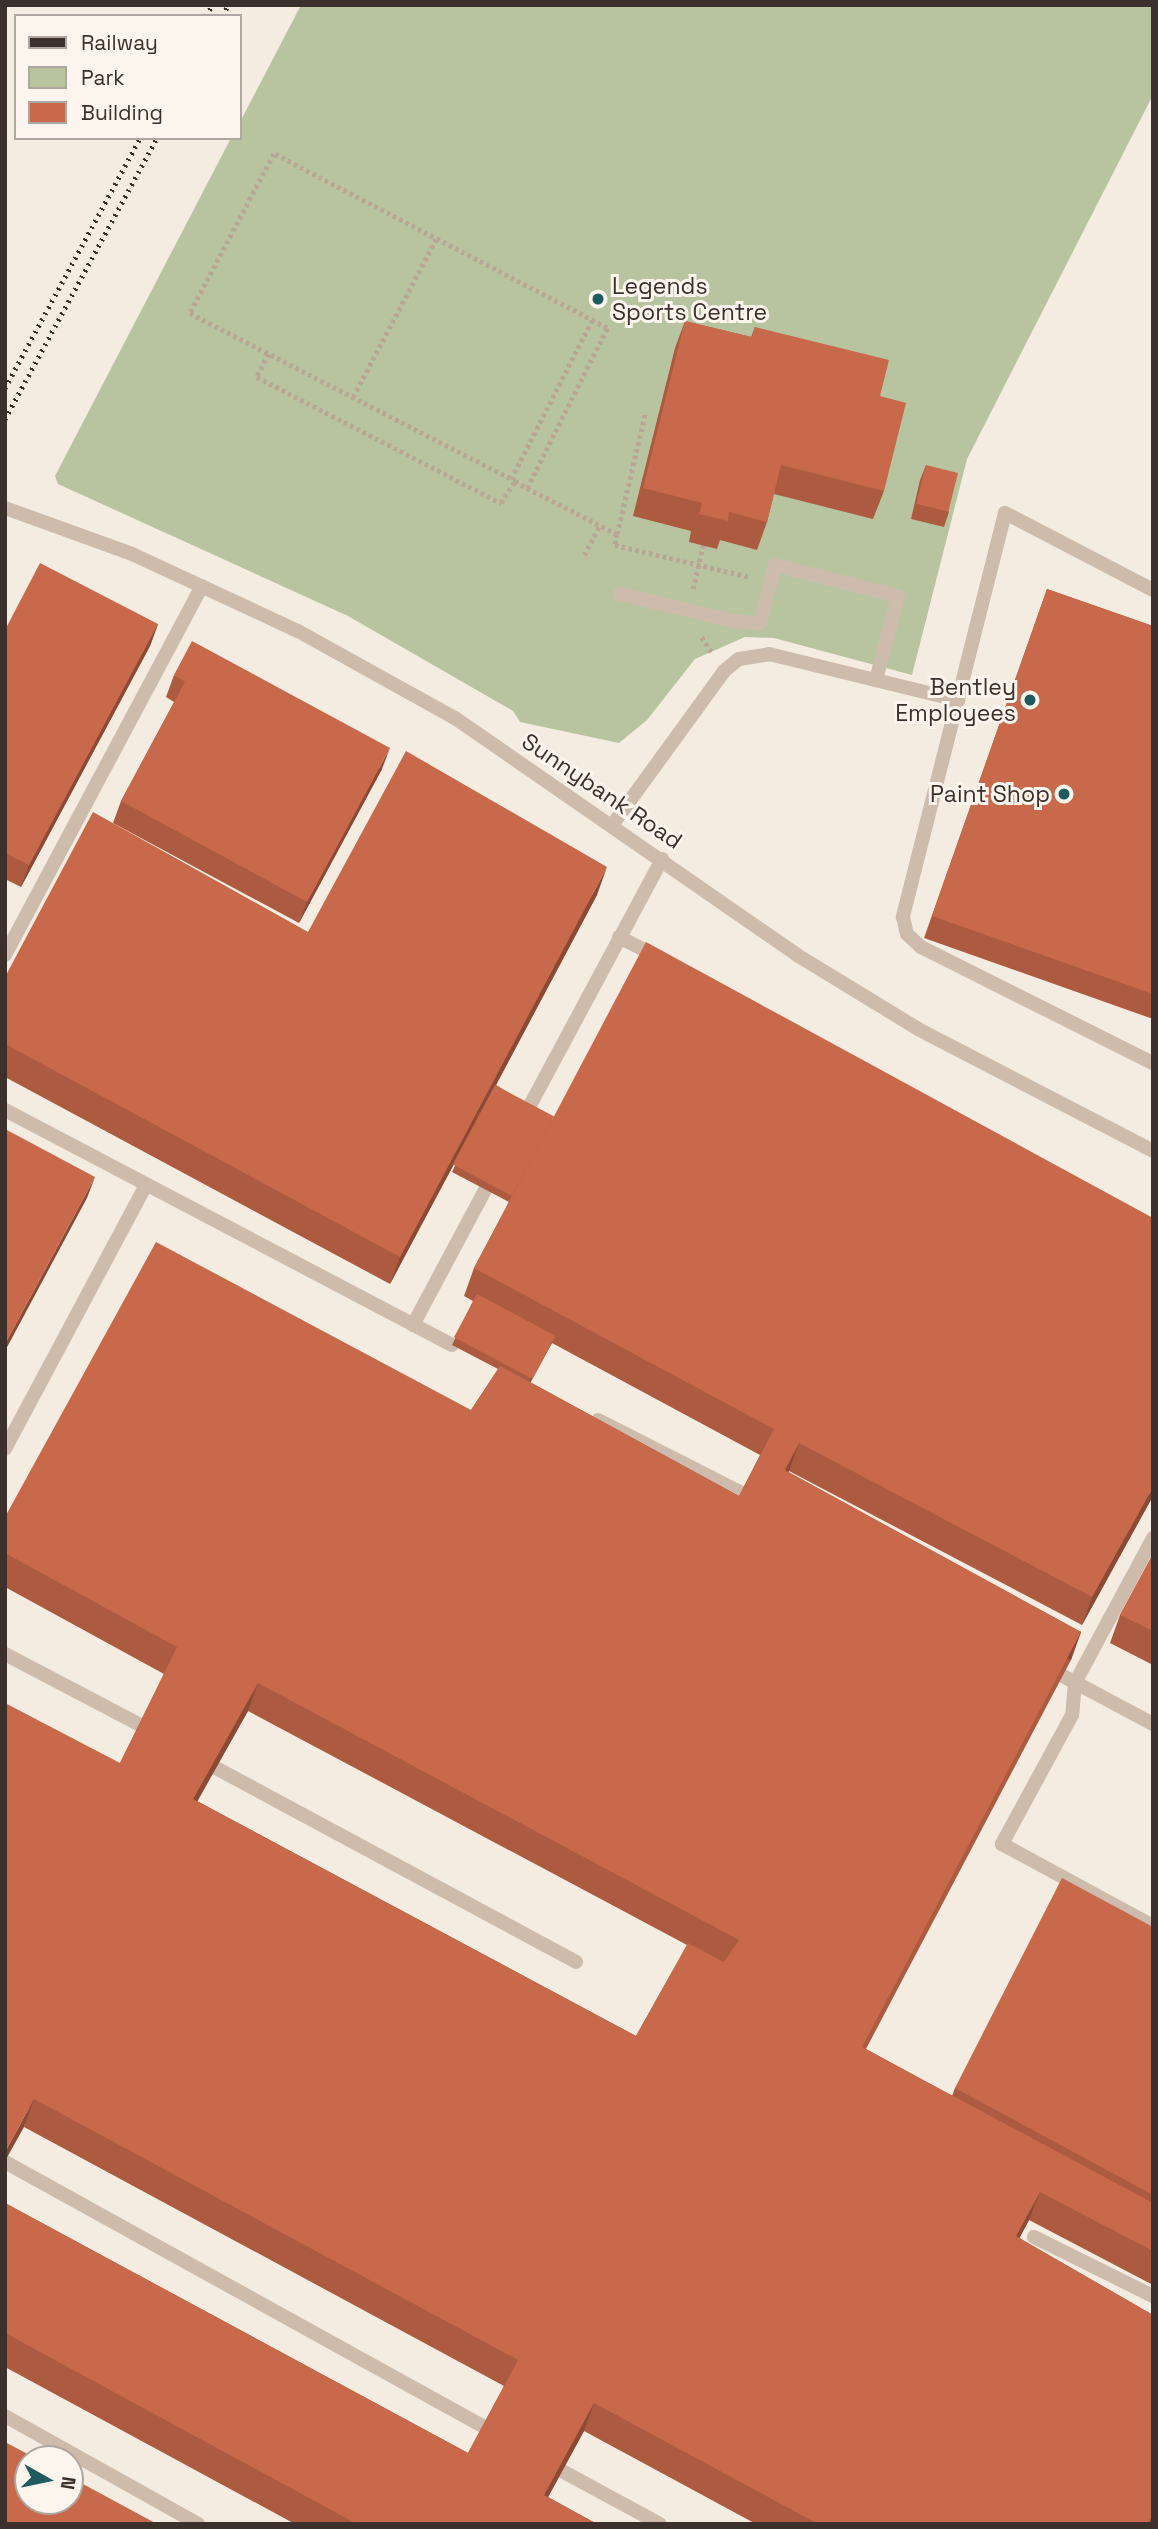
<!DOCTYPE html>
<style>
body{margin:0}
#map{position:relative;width:1158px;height:2529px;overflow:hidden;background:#f4ebe1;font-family:"Space Grotesk",sans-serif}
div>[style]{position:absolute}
.green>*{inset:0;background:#b8c4a0}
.path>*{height:4.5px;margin-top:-2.25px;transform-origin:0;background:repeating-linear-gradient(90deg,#b9a596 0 3.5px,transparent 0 7px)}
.service>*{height:14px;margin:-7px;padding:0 7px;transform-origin:7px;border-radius:7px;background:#cdbbac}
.rail>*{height:5px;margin-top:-2.5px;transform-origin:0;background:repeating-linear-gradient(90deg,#3b302b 0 2px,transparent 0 7px)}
.wall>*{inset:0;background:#ac5a40}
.shaded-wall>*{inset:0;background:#8c4a34;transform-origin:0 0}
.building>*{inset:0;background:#c8694b;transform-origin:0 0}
.dots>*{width:19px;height:19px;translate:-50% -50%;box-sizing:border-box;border:4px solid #fbf5ee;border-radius:50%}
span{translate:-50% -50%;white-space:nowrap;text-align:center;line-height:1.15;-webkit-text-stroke:6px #fbf5ee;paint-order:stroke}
.poi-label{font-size:23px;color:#3b302b}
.left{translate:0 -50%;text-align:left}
.right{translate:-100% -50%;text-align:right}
.street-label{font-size:23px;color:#3b302b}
.frame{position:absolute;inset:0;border:7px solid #3b302b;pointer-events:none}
.legend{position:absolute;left:14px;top:14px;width:228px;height:126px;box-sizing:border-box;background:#fbf5ee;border:2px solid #aea6a0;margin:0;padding:9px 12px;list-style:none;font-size:21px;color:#3b302b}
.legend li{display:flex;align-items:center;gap:14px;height:35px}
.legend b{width:35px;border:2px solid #aea6a0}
.north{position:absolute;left:14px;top:2445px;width:70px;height:70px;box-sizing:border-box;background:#fbf5ee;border:2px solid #aea6a0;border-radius:50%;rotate:99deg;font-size:19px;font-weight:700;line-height:28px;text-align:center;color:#3b302b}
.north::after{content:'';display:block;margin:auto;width:24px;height:32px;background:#1f5a5e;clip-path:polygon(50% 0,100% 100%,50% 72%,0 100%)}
</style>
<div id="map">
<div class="green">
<i style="clip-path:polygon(301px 5px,1153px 5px,1153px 95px,967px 459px,912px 675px,774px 638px,745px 637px,695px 659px,647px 720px,619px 743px,520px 722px,513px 711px,348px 616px,58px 484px,55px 476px,231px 138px,240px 138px,240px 122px)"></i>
</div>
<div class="path">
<i style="left:269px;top:354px;width:26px;rotate:118deg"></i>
<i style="left:257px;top:377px;width:275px;rotate:27.3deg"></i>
<i style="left:501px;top:503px;width:26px;rotate:-58deg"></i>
<i style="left:353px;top:397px;width:178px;rotate:-62.3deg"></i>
<i style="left:511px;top:479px;width:178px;rotate:-63deg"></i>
<i style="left:527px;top:488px;width:179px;rotate:-63.4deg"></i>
<i style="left:607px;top:328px;width:376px;rotate:-152.4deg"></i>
<i style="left:274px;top:154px;width:180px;rotate:117.8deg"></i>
<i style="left:190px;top:313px;width:366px;rotate:27.3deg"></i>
<i style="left:515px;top:481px;width:14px;rotate:30deg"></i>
<i style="left:527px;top:488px;width:101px;rotate:27.1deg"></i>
<i style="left:617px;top:534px;width:11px;rotate:100deg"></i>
<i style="left:615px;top:545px;width:139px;rotate:13.3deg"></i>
<i style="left:617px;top:534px;width:123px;rotate:-76.9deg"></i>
<i style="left:584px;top:555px;width:34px;rotate:-62deg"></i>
<i style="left:693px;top:589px;width:45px;rotate:-77.2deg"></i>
<i style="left:702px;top:637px;width:19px;rotate:58deg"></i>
</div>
<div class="service">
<i style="left:5px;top:508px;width:135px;rotate:19.9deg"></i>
<i style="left:132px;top:554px;width:183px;rotate:24.9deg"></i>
<i style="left:298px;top:631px;width:179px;rotate:29deg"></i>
<i style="left:455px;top:718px;width:416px;rotate:34.7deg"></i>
<i style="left:797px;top:955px;width:142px;rotate:31.4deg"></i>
<i style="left:918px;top:1029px;width:265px;rotate:27.4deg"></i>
<i style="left:1153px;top:590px;width:167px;rotate:-152.5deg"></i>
<i style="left:1005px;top:513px;width:417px;rotate:104.2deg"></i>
<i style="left:903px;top:917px;width:17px;rotate:77deg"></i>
<i style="left:907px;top:934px;width:19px;rotate:43deg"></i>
<i style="left:921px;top:947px;width:259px;rotate:26.6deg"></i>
<i style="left:620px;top:594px;width:116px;rotate:13.4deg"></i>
<i style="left:733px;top:621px;width:27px;rotate:4deg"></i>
<i style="left:760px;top:623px;width:60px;rotate:-75.5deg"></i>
<i style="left:775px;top:565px;width:127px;rotate:14.1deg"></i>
<i style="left:898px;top:596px;width:87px;rotate:104.7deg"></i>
<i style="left:613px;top:824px;width:189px;rotate:-54deg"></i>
<i style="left:724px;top:671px;width:19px;rotate:-39deg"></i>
<i style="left:739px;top:659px;width:30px;rotate:-9deg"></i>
<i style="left:769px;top:654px;width:195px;rotate:13.7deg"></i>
<i style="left:619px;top:937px;width:44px;rotate:27.1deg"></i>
<i style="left:5px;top:955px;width:418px;rotate:-61.9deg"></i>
<i style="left:5px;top:1110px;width:505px;rotate:27.73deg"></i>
<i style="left:527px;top:1111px;width:286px;rotate:-61.8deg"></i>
<i style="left:413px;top:1325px;width:153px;rotate:-61.9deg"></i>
<i style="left:598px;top:1420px;width:164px;rotate:26.9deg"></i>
<i style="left:5px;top:1449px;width:299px;rotate:-61.9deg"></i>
<i style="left:1153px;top:1538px;width:165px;rotate:118.3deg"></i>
<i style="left:1075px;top:1683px;width:32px;rotate:95deg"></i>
<i style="left:1072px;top:1715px;width:147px;rotate:118.5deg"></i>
<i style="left:1002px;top:1844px;width:172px;rotate:28.5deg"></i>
<i style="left:5px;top:1654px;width:155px;rotate:27.7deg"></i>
<i style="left:1063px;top:1676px;width:102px;rotate:28.1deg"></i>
<i style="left:216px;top:1768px;width:409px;rotate:28.3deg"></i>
<i style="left:5px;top:2162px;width:550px;rotate:28.94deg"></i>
<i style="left:1034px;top:2237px;width:133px;rotate:26.4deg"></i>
<i style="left:5px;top:2416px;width:221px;rotate:29.2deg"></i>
<i style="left:562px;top:2471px;width:111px;rotate:28.4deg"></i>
</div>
<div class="rail">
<i style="left:206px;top:16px;width:13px;rotate:-61deg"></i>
<i style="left:223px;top:16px;width:12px;rotate:-66deg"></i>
<i style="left:5px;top:388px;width:284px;rotate:-61.6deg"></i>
<i style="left:5px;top:419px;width:319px;rotate:-61.6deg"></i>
</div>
<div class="wall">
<i style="clip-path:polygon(685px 321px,751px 337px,755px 327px,880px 396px,884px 491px,873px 519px,774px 494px,767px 522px,757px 550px,720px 540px,717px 549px,689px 542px,691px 531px,633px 516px,675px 348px)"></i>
<i style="clip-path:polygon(926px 465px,949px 512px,944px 527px,911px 519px,920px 480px)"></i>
<i style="clip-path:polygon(1047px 589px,1153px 626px,1153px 1019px,924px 938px)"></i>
<i style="clip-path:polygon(158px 624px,150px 646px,21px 887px,5px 879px,5px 630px)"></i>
<i style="clip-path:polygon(174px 675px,382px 769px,299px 923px,113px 823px,121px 801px,174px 702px,166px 697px)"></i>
<i style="clip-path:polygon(evenodd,597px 895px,496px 1085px,1153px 1496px,1082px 1625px,789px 1471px,788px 1472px,1081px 1632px,1071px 1660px,866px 2049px,952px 2096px,955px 2088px,1153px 1927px,1153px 2285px,1029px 2220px,1019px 2238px,1153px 2315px,1152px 2524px,756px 2524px,584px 2431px,548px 2497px,597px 2524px,295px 2524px,5px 2367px,5px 2203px,468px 2453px,504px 2386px,24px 2127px,120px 1763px,164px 1674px,5px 1587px,5px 1517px,471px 1410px,498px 1369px,452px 1345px,473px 1301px,464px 1296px,474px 1268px,509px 1202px,452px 1172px,477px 1121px,390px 1284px,5px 1077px,5px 977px,308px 932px,597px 895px,552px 1343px,760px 1455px,739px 1496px,530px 1382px,552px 1343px,597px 895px,248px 1711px,687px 1945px,636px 2036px,197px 1801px,248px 1711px)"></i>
<i style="clip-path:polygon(1153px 1554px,1153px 1665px,1110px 1643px,1120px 1615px)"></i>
</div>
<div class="shaded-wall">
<i style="clip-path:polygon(158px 624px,150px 646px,21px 887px,29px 865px)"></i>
<i style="clip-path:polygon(390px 748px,382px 769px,299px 923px,307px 902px)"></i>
<i style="clip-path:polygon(607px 867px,597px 895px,390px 1284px,400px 1257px)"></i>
<i style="clip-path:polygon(95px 1177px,87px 1198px,5px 1351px,5px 1344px)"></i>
<i style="clip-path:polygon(555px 1336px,552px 1343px,529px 1385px,531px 1377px)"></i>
<i style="clip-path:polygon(799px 1443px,789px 1471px,775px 1498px,785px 1470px)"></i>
<i style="clip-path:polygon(1153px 1487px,1153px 1496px,1082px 1625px,1092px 1597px)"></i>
<i style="left:1081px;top:1632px;width:30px;height:469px;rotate:110deg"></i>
<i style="clip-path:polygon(258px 1683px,248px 1711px,183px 1827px,193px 1799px)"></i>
<i style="clip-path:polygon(34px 2099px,24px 2127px,5px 2161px,5px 2152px)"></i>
<i style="clip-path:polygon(1040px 2192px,1029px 2220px,1006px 2264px,1016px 2236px)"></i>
<i style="clip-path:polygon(594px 2403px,584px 2431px,534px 2523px,544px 2495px)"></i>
<i style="clip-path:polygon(1153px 2514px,1152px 2524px,1148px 2524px)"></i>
</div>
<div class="building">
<i style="clip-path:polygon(685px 321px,752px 337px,755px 327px,889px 360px,880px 396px,906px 403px,884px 491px,781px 465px,767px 522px,729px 512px,728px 521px,699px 514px,702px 503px,643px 488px)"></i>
<i style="left:926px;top:465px;width:33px;height:40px;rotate:14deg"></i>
<i style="clip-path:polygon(40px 563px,158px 624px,29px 865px,5px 853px,5px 630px)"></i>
<i style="clip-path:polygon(1047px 589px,1153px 626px,1153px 994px,932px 916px)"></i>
<i style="clip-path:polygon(192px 641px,390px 748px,307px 902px,121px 801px,185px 682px,174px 675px)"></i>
<i style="clip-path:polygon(406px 751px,607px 867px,400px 1257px,5px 1044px,5px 977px,93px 812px,308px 932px)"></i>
<i style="clip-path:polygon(evenodd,646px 942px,1153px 1218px,1153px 1487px,1092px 1597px,799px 1443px,785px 1470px,1081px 1632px,862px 2047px,1153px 2203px,1153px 2251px,1040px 2192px,1016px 2236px,1153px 2315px,1153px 2514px,1148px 2524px,818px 2524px,594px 2403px,544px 2495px,597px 2524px,357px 2524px,5px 2333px,5px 2203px,468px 2453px,518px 2360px,34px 2099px,5px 2152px,5px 1703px,120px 1763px,177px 1647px,5px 1553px,5px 1517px,156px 1242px,471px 1410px,500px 1366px,739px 1496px,774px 1429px,474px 1268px,646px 942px,258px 1683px,739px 1940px,724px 1962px,688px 1943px,636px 2036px,193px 1799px,258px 1683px)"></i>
<i style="left:495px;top:1085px;width:67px;height:90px;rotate:28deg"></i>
<i style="clip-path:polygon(5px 1129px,95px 1177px,5px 1344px)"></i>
<i style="left:477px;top:1294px;width:89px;height:49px;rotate:28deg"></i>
<i style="clip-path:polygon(1153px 1554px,1153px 1631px,1120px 1615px)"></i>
<i style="clip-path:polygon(1062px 1878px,1153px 1927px,1153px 2195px,955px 2088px)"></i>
<i style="clip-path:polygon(5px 2442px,37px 2459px,28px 2459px,28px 2501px,70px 2501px,70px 2477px,157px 2524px,5px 2524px)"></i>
</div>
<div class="dots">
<i style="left:598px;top:299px;background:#1f5a5e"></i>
<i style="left:1030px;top:700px;background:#1f5a5e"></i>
<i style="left:1064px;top:794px;background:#1f5a5e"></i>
</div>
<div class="poi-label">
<span class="left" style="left:612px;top:299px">Legends<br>Sports Centre</span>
<span class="right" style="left:1016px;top:700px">Bentley<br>Employees</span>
<span class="right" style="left:1050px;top:794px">Paint Shop</span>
</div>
<div class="street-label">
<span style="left:602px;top:791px;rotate:34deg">Sunnybank Road</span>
</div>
<div class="frame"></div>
<ul class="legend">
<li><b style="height:9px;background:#3b302b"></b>Railway</li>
<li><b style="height:19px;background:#b8c4a0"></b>Park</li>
<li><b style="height:19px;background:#c8694b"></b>Building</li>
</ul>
<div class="north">N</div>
</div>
